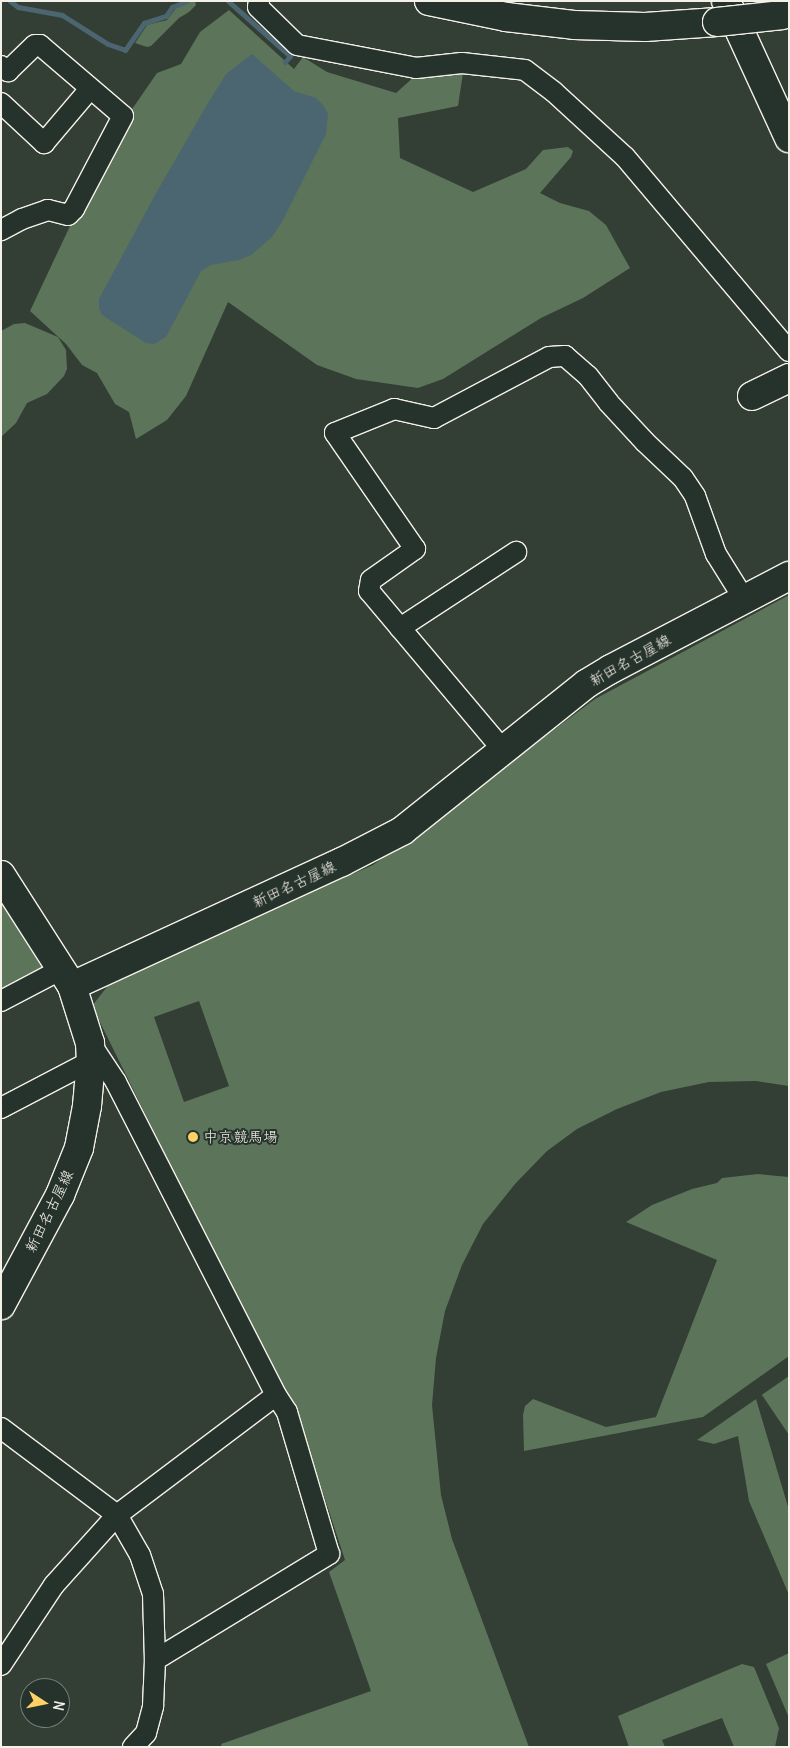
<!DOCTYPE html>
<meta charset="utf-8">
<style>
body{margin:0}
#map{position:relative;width:790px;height:1748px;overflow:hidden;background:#333e35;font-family:Delius,"Klee One",sans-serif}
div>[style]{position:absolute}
.green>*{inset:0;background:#5c7459}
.water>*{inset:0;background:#4b6571}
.stream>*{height:5px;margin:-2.5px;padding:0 2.5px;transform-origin:2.5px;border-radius:2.5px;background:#4b6571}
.roads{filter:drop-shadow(1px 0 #f4f1e8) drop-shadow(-1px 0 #f4f1e8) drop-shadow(0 1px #f4f1e8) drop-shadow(0 -1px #f4f1e8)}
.street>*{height:20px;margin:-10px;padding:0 10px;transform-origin:10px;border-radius:10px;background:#26332d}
.secondary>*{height:28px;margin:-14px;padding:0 14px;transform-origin:14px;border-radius:14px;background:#26332d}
.bridges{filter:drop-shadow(1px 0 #f4f1e8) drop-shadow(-1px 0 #f4f1e8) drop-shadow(0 1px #f4f1e8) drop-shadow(0 -1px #f4f1e8)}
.secondary-bridge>*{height:28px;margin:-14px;padding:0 14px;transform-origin:14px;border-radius:14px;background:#26332d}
.dots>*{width:14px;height:14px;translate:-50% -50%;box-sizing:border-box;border:2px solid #26332d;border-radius:50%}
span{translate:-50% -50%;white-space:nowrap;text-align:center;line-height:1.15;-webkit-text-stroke:4px #26332d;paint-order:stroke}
.street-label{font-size:15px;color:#f4f1e8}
.poi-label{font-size:15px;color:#f4f1e8}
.left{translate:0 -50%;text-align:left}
.frame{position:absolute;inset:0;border:2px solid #f4f1e8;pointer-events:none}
.north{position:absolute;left:20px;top:1678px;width:50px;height:50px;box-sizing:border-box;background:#26332d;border:1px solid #787f78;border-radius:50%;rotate:101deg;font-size:14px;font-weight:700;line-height:20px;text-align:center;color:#f4f1e8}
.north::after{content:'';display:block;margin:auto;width:18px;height:22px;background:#ffd166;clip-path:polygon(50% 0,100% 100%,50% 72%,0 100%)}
</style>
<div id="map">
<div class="green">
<i style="clip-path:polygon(192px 1px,195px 1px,196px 5px,189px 12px,179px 18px,151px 46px,147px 47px,135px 43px,147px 25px,167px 20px,176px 8px)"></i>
<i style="clip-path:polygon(229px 10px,294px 69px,303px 57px,327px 72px,396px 93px,416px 75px,463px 73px,458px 106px,398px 118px,400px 158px,473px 192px,526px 169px,543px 150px,568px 147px,573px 151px,571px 157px,540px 193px,560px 203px,589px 211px,606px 225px,630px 268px,583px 298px,541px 318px,443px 379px,418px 388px,356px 379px,317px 365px,228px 302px,186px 396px,167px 420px,136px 439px,129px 412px,115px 404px,97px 373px,82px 365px,66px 344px,30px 311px,70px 226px,128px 115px,157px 73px,181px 64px,200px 32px)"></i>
<i style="clip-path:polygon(25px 323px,58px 337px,66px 350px,67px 369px,64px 376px,47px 394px,27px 403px,16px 423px,1px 437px,1px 331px,14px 324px)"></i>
<i style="clip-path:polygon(evenodd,789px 595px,789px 1086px,756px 1081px,709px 1082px,661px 1092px,617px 1109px,577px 1129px,547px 1151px,515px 1184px,483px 1224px,462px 1265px,445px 1311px,436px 1358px,432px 1405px,441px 1495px,452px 1539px,529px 1747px,222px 1747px,221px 1744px,371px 1691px,329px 1572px,345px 1560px,297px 1414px,268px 1363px,92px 1006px,114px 978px,373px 865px,595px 699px,789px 595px,199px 1001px,229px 1086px,184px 1102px,154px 1017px,199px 1001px)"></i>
<i style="clip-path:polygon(1px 898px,44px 971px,1px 993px)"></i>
<i style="clip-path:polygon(758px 1174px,789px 1177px,789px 1356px,703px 1417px,524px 1451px,523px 1415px,525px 1406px,533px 1399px,606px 1427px,656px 1417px,717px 1260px,626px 1222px,652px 1205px,692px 1189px,717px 1183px,722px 1178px)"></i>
<i style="clip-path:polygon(789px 1376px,789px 1435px,762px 1395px,756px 1399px,789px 1510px,789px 1595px,749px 1501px,738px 1436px,714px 1444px,697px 1440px)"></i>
<i style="clip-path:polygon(789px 1653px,789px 1718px,766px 1664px)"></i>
<i style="clip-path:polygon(742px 1664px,754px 1667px,779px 1728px,775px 1747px,734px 1747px,722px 1718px,662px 1740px,665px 1747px,629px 1747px,618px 1716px)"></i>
</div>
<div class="water">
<i style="clip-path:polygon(252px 54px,294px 91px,316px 98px,323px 105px,328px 113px,326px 134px,282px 222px,272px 237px,251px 255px,239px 260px,211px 265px,201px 271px,166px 337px,154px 344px,146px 343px,102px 315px,99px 308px,99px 299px,155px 195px,205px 108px,226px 74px)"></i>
</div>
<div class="stream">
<i style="left:10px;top:1px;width:10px;rotate:37deg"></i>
<i style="left:18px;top:7px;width:45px;rotate:10.3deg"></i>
<i style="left:62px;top:15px;width:54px;rotate:32.2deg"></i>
<i style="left:108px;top:44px;width:18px;rotate:19deg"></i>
<i style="left:125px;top:50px;width:33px;rotate:-55deg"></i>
<i style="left:144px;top:23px;width:23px;rotate:-18deg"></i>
<i style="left:166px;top:16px;width:11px;rotate:-56deg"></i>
<i style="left:172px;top:7px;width:16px;rotate:-22deg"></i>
<i style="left:228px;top:1px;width:83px;rotate:41.6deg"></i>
<i style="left:290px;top:56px;width:8px;rotate:130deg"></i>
</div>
<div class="roads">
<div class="street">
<i style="left:259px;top:1px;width:6px;rotate:99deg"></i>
<i style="left:258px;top:7px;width:54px;rotate:44.3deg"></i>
<i style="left:297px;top:45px;width:121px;rotate:10.9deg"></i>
<i style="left:416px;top:68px;width:46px;rotate:-6.2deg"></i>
<i style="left:462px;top:63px;width:63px;rotate:6.3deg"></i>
<i style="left:525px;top:70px;width:36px;rotate:37deg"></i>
<i style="left:554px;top:92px;width:96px;rotate:42.5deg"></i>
<i style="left:625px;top:157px;width:254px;rotate:49.8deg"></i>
<i style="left:1px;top:66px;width:9px;rotate:36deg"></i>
<i style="left:8px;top:71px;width:37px;rotate:-44deg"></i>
<i style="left:35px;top:45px;width:5px"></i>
<i style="left:40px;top:45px;width:109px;rotate:40.5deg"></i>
<i style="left:123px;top:116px;width:105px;rotate:117.8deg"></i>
<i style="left:74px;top:209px;width:8px;rotate:135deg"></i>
<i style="left:68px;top:215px;width:21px;rotate:-166deg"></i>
<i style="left:48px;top:210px;width:28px;rotate:161deg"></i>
<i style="left:22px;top:219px;width:24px;rotate:152deg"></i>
<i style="left:1px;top:103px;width:59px;rotate:42.9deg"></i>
<i style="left:44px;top:143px;width:70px;rotate:-49.7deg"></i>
<i style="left:400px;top:628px;width:139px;rotate:-33.2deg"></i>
<i style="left:503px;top:750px;width:208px;rotate:-130.1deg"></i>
<i style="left:369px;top:591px;width:11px;rotate:-80deg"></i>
<i style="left:371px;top:580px;width:54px;rotate:-35.2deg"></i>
<i style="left:415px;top:549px;width:141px;rotate:-124.6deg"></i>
<i style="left:335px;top:433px;width:64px;rotate:-22.1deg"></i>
<i style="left:394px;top:409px;width:41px;rotate:12.7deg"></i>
<i style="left:434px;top:418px;width:130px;rotate:-27.9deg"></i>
<i style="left:549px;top:357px;width:16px;rotate:-4deg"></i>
<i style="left:565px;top:356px;width:30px;rotate:41deg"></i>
<i style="left:588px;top:376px;width:33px;rotate:52deg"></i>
<i style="left:608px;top:402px;width:54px;rotate:47.2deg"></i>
<i style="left:645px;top:442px;width:52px;rotate:43.5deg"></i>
<i style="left:683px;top:478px;width:22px;rotate:56deg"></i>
<i style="left:695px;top:496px;width:62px;rotate:70.1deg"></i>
<i style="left:716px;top:554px;width:53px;rotate:58.1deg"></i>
<i style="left:1px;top:1001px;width:69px;rotate:-27.7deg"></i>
<i style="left:1px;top:1108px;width:102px;rotate:-27.6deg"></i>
<i style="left:1px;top:1428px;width:145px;rotate:36.9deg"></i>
<i style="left:117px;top:1515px;width:46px;rotate:60.1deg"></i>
<i style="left:140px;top:1555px;width:41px;rotate:71.6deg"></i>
<i style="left:153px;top:1594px;width:66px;rotate:88.3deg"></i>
<i style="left:155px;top:1660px;width:204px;rotate:-31.3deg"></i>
<i style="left:329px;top:1554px;width:148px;rotate:-106.5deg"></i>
<i style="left:287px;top:1412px;width:20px;rotate:-123deg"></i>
<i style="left:276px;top:1395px;width:352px;rotate:-117.1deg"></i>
<i style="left:116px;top:1082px;width:47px;rotate:-123.7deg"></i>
<i style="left:1px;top:1665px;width:96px;rotate:-56.5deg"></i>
<i style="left:54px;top:1585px;width:94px;rotate:-48deg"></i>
<i style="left:117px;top:1515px;width:199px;rotate:-37deg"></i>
<i style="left:133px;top:1747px;width:19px;rotate:-47deg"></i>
<i style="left:146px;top:1733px;width:28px;rotate:-75deg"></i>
<i style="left:153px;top:1706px;width:46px;rotate:-87.5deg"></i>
</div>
<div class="secondary">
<i style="left:429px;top:1px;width:79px;rotate:11.7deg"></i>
<i style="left:506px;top:17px;width:68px;rotate:6.7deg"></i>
<i style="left:574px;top:25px;width:71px;rotate:1.6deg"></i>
<i style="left:645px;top:27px;width:72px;rotate:-4deg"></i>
<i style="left:726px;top:1px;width:151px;rotate:65.3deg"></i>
<i style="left:752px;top:396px;width:41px;rotate:-25.9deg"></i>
<i style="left:1px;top:875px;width:132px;rotate:57.4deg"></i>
<i style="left:72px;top:986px;width:60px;rotate:72.5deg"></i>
<i style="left:90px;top:1043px;width:18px;rotate:87deg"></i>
<i style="left:91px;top:1061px;width:45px;rotate:95.1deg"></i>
<i style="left:87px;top:1106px;width:43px;rotate:100.8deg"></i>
<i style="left:79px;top:1148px;width:51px;rotate:112deg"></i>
<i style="left:60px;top:1195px;width:125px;rotate:118.2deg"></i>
<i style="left:72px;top:986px;width:297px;rotate:-24.7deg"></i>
<i style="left:342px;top:862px;width:68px;rotate:-27.3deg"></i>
<i style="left:402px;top:831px;width:236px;rotate:-38.6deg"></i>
<i style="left:586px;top:684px;width:29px;rotate:-31deg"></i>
<i style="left:611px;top:669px;width:201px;rotate:-27.6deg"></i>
</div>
</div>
<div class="bridges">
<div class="secondary-bridge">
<i style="left:717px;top:22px;width:66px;rotate:-6.1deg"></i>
</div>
</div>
<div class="dots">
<i style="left:193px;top:1137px;background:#ffd166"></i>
</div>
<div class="street-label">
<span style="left:630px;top:660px;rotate:-29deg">新田名古屋線</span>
<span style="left:294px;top:884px;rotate:-25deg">新田名古屋線</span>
<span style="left:49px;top:1211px;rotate:-64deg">新田名古屋線</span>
</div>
<div class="poi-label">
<span class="left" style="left:203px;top:1137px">中京競馬場</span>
</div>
<div class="frame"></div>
<div class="north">N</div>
</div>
